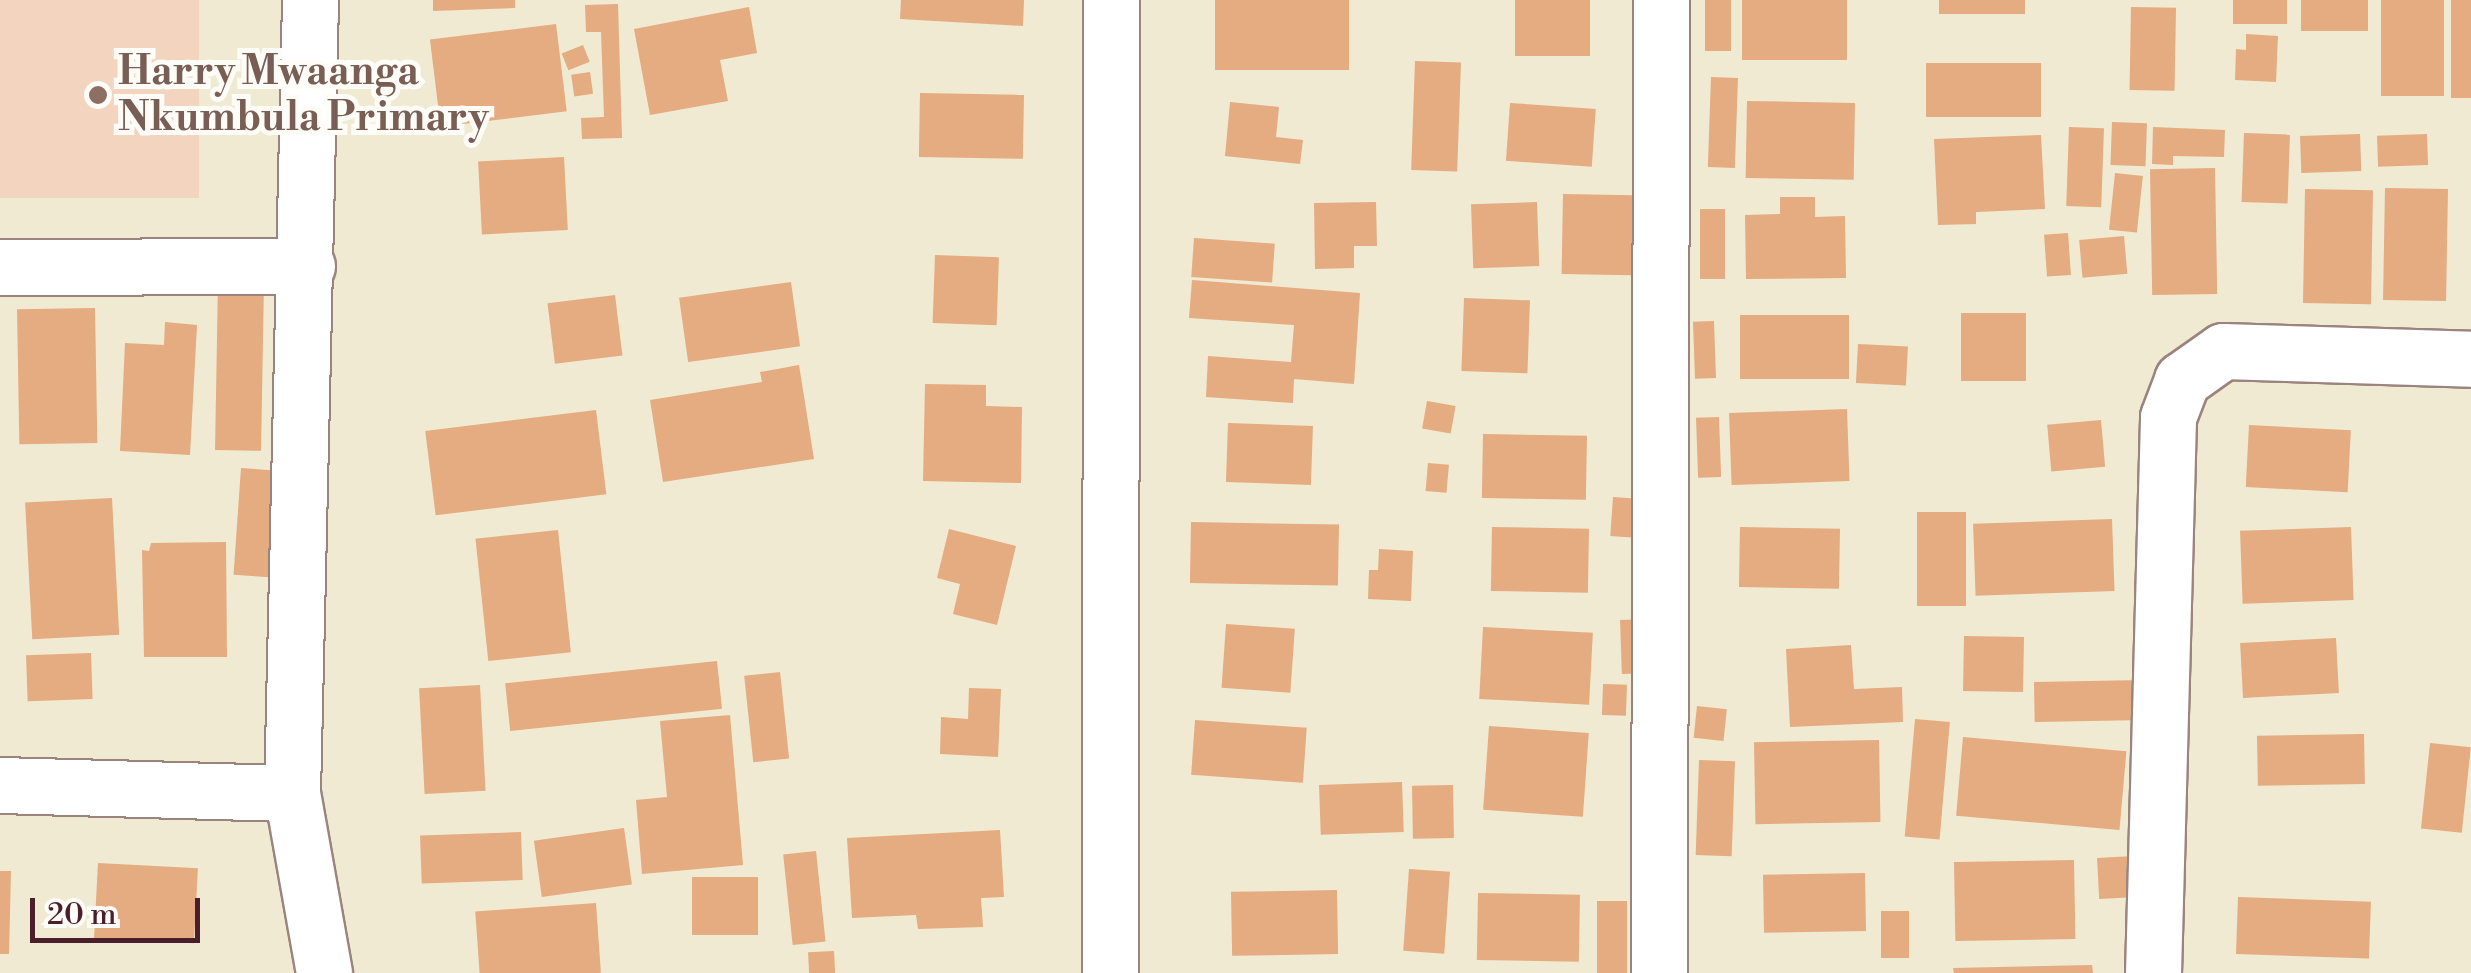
<!DOCTYPE html>
<style>
body{margin:0}
#map{position:relative;width:2471px;height:973px;overflow:hidden;background:#efead1;font-family:"Libre Bodoni",serif}
div>[style]{position:absolute}
.built>*{inset:0;background:#f3d4bf;transform-origin:0 0}
.building>*{inset:0;background:#e5ab81;transform-origin:0 0}
.roads{filter:drop-shadow(2px 0 #9c847e) drop-shadow(-2px 0 #9c847e) drop-shadow(0 2px #9c847e) drop-shadow(0 -2px #9c847e)}
.street>*{height:55px;margin:-27.5px;padding:0 27.5px;transform-origin:27.5px;border-radius:27.5px;background:#fff}
.dots>*{width:28px;height:28px;translate:-50% -50%;box-sizing:border-box;border:5px solid #fdfcf7;border-radius:50%}
span{translate:-50% -50%;white-space:nowrap;text-align:center;line-height:1.15;-webkit-text-stroke:10px #fdfcf7;paint-order:stroke}
.education-label{font-size:40px;color:#785e54;font-weight:700}
.left{translate:0 -50%;text-align:left}
.scale{position:absolute;left:30px;top:898px;width:170px;height:45px;box-sizing:border-box;border:5px solid #4a1f2b;border-top:0;padding-left:12px;font-size:30px;line-height:35px;white-space:nowrap;color:#4a1f2b;-webkit-text-stroke:8px #fdfcf7;paint-order:stroke}
</style>
<div id="map">
<div class="built">
<i style="left:0;top:0;width:199px;height:198px"></i>
</div>
<div class="building">
<i style="clip-path:polygon(433px 0,515px 0,515px 8px,433px 11px)"></i>
<i style="clip-path:polygon(901px 0,1024px 0,1023px 26px,900px 19px)"></i>
<i style="left:1215px;top:0;width:134px;height:70px"></i>
<i style="left:1515px;top:0;width:75px;height:56px"></i>
<i style="left:1705px;top:0;width:26px;height:51px"></i>
<i style="left:1742px;top:0;width:105px;height:60px"></i>
<i style="left:1939px;top:0;width:86px;height:14px"></i>
<i style="left:2233px;top:0;width:54px;height:24px"></i>
<i style="left:2301px;top:0;width:67px;height:31px"></i>
<i style="left:2381px;top:0;width:63px;height:96px"></i>
<i style="left:2451px;top:0;width:20px;height:98px"></i>
<i style="clip-path:polygon(618px 4px,622px 138px,582px 139px,581px 118px,604px 117px,601px 32px,586px 32px,585px 5px)"></i>
<i style="clip-path:polygon(749px 7px,757px 53px,720px 60px,728px 101px,650px 115px,634px 29px)"></i>
<i style="left:2131px;top:7px;width:45px;height:83px;rotate:1deg"></i>
<i style="left:556px;top:24px;width:88px;height:127px;rotate:83deg"></i>
<i style="clip-path:polygon(2246px 34px,2278px 36px,2276px 82px,2235px 80px,2236px 49px,2246px 50px)"></i>
<i style="left:583px;top:45px;width:18px;height:23px;rotate:68deg"></i>
<i style="left:1415px;top:61px;width:46px;height:109px;rotate:2deg"></i>
<i style="left:2041px;top:63px;width:54px;height:115px;rotate:90deg"></i>
<i style="left:590px;top:72px;width:22px;height:19px;rotate:82deg"></i>
<i style="left:1711px;top:77px;width:27px;height:90px;rotate:2deg"></i>
<i style="left:920px;top:93px;width:104px;height:64px;rotate:1deg"></i>
<i style="left:1747px;top:101px;width:108px;height:77px;rotate:1deg"></i>
<i style="clip-path:polygon(1230px 102px,1279px 107px,1276px 137px,1303px 140px,1300px 164px,1225px 156px)"></i>
<i style="left:1510px;top:103px;width:86px;height:58px;rotate:4deg"></i>
<i style="left:2112px;top:122px;width:35px;height:43px;rotate:2deg"></i>
<i style="left:2069px;top:127px;width:35px;height:79px;rotate:2deg"></i>
<i style="clip-path:polygon(2153px 127px,2225px 130px,2224px 157px,2173px 156px,2173px 165px,2152px 164px)"></i>
<i style="left:2244px;top:133px;width:46px;height:69px;rotate:2deg"></i>
<i style="left:2360px;top:134px;width:37px;height:60px;rotate:88deg"></i>
<i style="left:2427px;top:134px;width:31px;height:50px;rotate:88deg"></i>
<i style="clip-path:polygon(2041px 135px,2045px 209px,1976px 212px,1976px 224px,1938px 225px,1934px 139px)"></i>
<i style="left:564px;top:157px;width:73px;height:86px;rotate:87deg"></i>
<i style="left:2215px;top:168px;width:126px;height:65px;rotate:89deg"></i>
<i style="left:2115px;top:173px;width:28px;height:57px;rotate:6deg"></i>
<i style="left:2385px;top:188px;width:63px;height:112px;rotate:1deg"></i>
<i style="left:2305px;top:189px;width:68px;height:114px;rotate:1deg"></i>
<i style="left:1563px;top:194px;width:70px;height:80px;rotate:1deg"></i>
<i style="clip-path:polygon(1780px 197px,1815px 197px,1815px 217px,1845px 216px,1846px 278px,1746px 279px,1745px 215px,1780px 214px)"></i>
<i style="clip-path:polygon(1376px 202px,1377px 246px,1354px 246px,1354px 268px,1315px 269px,1314px 203px)"></i>
<i style="left:1537px;top:202px;width:64px;height:66px;rotate:88deg"></i>
<i style="left:1700px;top:209px;width:25px;height:70px"></i>
<i style="left:2068px;top:233px;width:42px;height:24px;rotate:86deg"></i>
<i style="left:2124px;top:236px;width:38px;height:45px;rotate:85deg"></i>
<i style="left:1194px;top:238px;width:81px;height:39px;rotate:4deg"></i>
<i style="left:935px;top:255px;width:64px;height:68px;rotate:2deg"></i>
<i style="clip-path:polygon(1192px 280px,1360px 293px,1354px 384px,1294px 379px,1293px 403px,1206px 397px,1208px 356px,1291px 362px,1294px 325px,1189px 318px)"></i>
<i style="left:218px;top:281px;width:46px;height:169px;rotate:1deg"></i>
<i style="left:791px;top:282px;width:65px;height:113px;rotate:82deg"></i>
<i style="left:615px;top:295px;width:61px;height:68px;rotate:83deg"></i>
<i style="left:1464px;top:298px;width:66px;height:73px;rotate:2deg"></i>
<i style="left:95px;top:308px;width:135px;height:78px;rotate:89deg"></i>
<i style="left:1961px;top:313px;width:65px;height:68px"></i>
<i style="left:1740px;top:315px;width:109px;height:64px"></i>
<i style="left:1714px;top:321px;width:57px;height:21px;rotate:88deg"></i>
<i style="clip-path:polygon(165px 322px,197px 325px,190px 455px,120px 451px,125px 343px,164px 345px)"></i>
<i style="left:1858px;top:344px;width:50px;height:39px;rotate:3deg"></i>
<i style="clip-path:polygon(799px 365px,814px 459px,663px 482px,650px 400px,762px 382px,760px 372px)"></i>
<i style="clip-path:polygon(925px 384px,986px 385px,986px 406px,1022px 407px,1021px 483px,923px 481px)"></i>
<i style="left:1427px;top:401px;width:29px;height:28px;rotate:10deg"></i>
<i style="left:1847px;top:409px;width:72px;height:118px;rotate:88deg"></i>
<i style="left:596px;top:410px;width:85px;height:172px;rotate:83deg"></i>
<i style="left:1719px;top:417px;width:60px;height:23px;rotate:88deg"></i>
<i style="left:2101px;top:420px;width:47px;height:54px;rotate:85deg"></i>
<i style="left:1228px;top:423px;width:85px;height:59px;rotate:2deg"></i>
<i style="left:2249px;top:425px;width:102px;height:62px;rotate:3deg"></i>
<i style="left:1483px;top:434px;width:104px;height:64px;rotate:1deg"></i>
<i style="left:1428px;top:463px;width:21px;height:28px;rotate:5deg"></i>
<i style="left:241px;top:468px;width:52px;height:107px;rotate:4deg"></i>
<i style="left:1613px;top:497px;width:32px;height:39px;rotate:4deg"></i>
<i style="left:112px;top:498px;width:137px;height:87px;rotate:87deg"></i>
<i style="left:1917px;top:512px;width:49px;height:94px"></i>
<i style="left:2112px;top:519px;width:72px;height:139px;rotate:88deg"></i>
<i style="left:1191px;top:522px;width:148px;height:61px;rotate:1deg"></i>
<i style="left:1492px;top:527px;width:97px;height:64px;rotate:1deg"></i>
<i style="left:1740px;top:527px;width:100px;height:60px;rotate:1deg"></i>
<i style="left:2351px;top:527px;width:73px;height:111px;rotate:88deg"></i>
<i style="clip-path:polygon(949px 529px,1016px 546px,997px 625px,953px 614px,960px 584px,937px 578px)"></i>
<i style="left:558px;top:530px;width:123px;height:83px;rotate:84deg"></i>
<i style="clip-path:polygon(226px 542px,227px 657px,144px 657px,142px 550px,149px 551px,151px 543px)"></i>
<i style="clip-path:polygon(1379px 549px,1413px 551px,1411px 601px,1368px 599px,1369px 570px,1378px 570px)"></i>
<i style="left:1649px;top:619px;width:54px;height:29px;rotate:88deg"></i>
<i style="left:1226px;top:624px;width:69px;height:64px;rotate:4deg"></i>
<i style="left:1483px;top:627px;width:110px;height:72px;rotate:3deg"></i>
<i style="left:1964px;top:636px;width:60px;height:55px;rotate:1deg"></i>
<i style="left:2336px;top:638px;width:55px;height:96px;rotate:87deg"></i>
<i style="clip-path:polygon(1851px 645px,1854px 689px,1902px 687px,1903px 722px,1790px 727px,1786px 649px)"></i>
<i style="left:91px;top:653px;width:46px;height:65px;rotate:88deg"></i>
<i style="left:717px;top:661px;width:48px;height:213px;rotate:84deg"></i>
<i style="left:780px;top:672px;width:87px;height:36px;rotate:84deg"></i>
<i style="left:2144px;top:680px;width:40px;height:110px;rotate:89deg"></i>
<i style="left:1603px;top:684px;width:24px;height:31px;rotate:2deg"></i>
<i style="left:480px;top:685px;width:106px;height:61px;rotate:87deg"></i>
<i style="clip-path:polygon(969px 688px,1001px 689px,998px 757px,940px 754px,941px 717px,968px 719px)"></i>
<i style="left:1697px;top:706px;width:30px;height:32px;rotate:6deg"></i>
<i style="clip-path:polygon(730px 715px,743px 865px,642px 874px,636px 800px,667px 797px,660px 721px)"></i>
<i style="left:1915px;top:719px;width:35px;height:118px;rotate:5deg"></i>
<i style="left:1195px;top:720px;width:112px;height:55px;rotate:4deg"></i>
<i style="left:1489px;top:726px;width:100px;height:84px;rotate:4deg"></i>
<i style="left:2364px;top:734px;width:50px;height:107px;rotate:89deg"></i>
<i style="left:1963px;top:737px;width:164px;height:79px;rotate:5deg"></i>
<i style="left:1879px;top:740px;width:82px;height:125px;rotate:89deg"></i>
<i style="left:2430px;top:743px;width:41px;height:86px;rotate:6deg"></i>
<i style="left:1699px;top:760px;width:36px;height:95px;rotate:2deg"></i>
<i style="left:1402px;top:782px;width:50px;height:83px;rotate:88deg"></i>
<i style="left:1453px;top:785px;width:53px;height:41px;rotate:89deg"></i>
<i style="left:624px;top:828px;width:57px;height:91px;rotate:82deg"></i>
<i style="clip-path:polygon(1000px 830px,1004px 897px,981px 898px,983px 927px,918px 929px,916px 915px,852px 918px,847px 838px)"></i>
<i style="left:521px;top:832px;width:48px;height:101px;rotate:88deg"></i>
<i style="left:816px;top:851px;width:91px;height:33px;rotate:84deg"></i>
<i style="left:2134px;top:856px;width:41px;height:37px;rotate:87deg"></i>
<i style="left:2074px;top:860px;width:79px;height:120px;rotate:89deg"></i>
<i style="left:98px;top:863px;width:100px;height:75px;rotate:3deg"></i>
<i style="left:1409px;top:869px;width:41px;height:82px;rotate:4deg"></i>
<i style="clip-path:polygon(0 871px,11px 871px,9px 954px,0 954px)"></i>
<i style="left:1865px;top:873px;width:58px;height:102px;rotate:89deg"></i>
<i style="left:692px;top:877px;width:66px;height:58px"></i>
<i style="left:1337px;top:890px;width:64px;height:106px;rotate:89deg"></i>
<i style="left:1478px;top:893px;width:102px;height:67px;rotate:1deg"></i>
<i style="left:2238px;top:897px;width:133px;height:57px;rotate:2deg"></i>
<i style="left:1597px;top:901px;width:30px;height:72px"></i>
<i style="left:596px;top:903px;width:70px;height:121px;rotate:86deg"></i>
<i style="left:1881px;top:911px;width:28px;height:47px"></i>
<i style="left:834px;top:951px;width:22px;height:26px;rotate:87deg"></i>
<i style="clip-path:polygon(2092px 965px,2093px 973px,1954px 973px,1953px 968px)"></i>
</div>
<div class="roads">
<div class="street">
<i style="left:310px;top:0;width:793px;rotate:91.3deg"></i>
<i style="left:292px;top:793px;width:183px;rotate:79.9deg"></i>
<i style="left:0;top:267px;width:307px;rotate:-0.2deg"></i>
<i style="left:0;top:785px;width:292px;rotate:1.6deg"></i>
<i style="left:1110px;top:973px;width:973px;rotate:-89.94deg"></i>
<i style="left:1659px;top:973px;width:973px;rotate:-89.88deg"></i>
<i style="left:2153px;top:973px;width:556px;rotate:-88.45deg"></i>
<i style="left:2168px;top:417px;width:40px;rotate:-69deg"></i>
<i style="left:2182px;top:380px;width:50px;rotate:-35.3deg"></i>
<i style="left:2223px;top:351px;width:248px;rotate:1.8deg"></i>
</div>
</div>
<div class="dots">
<i style="left:98px;top:95px;background:#8d6e63"></i>
</div>
<div class="education-label">
<span class="left" style="left:118px;top:95px">Harry Mwaanga<br>Nkumbula Primary</span>
</div>
<div class="scale">20 m</div>
</div>
